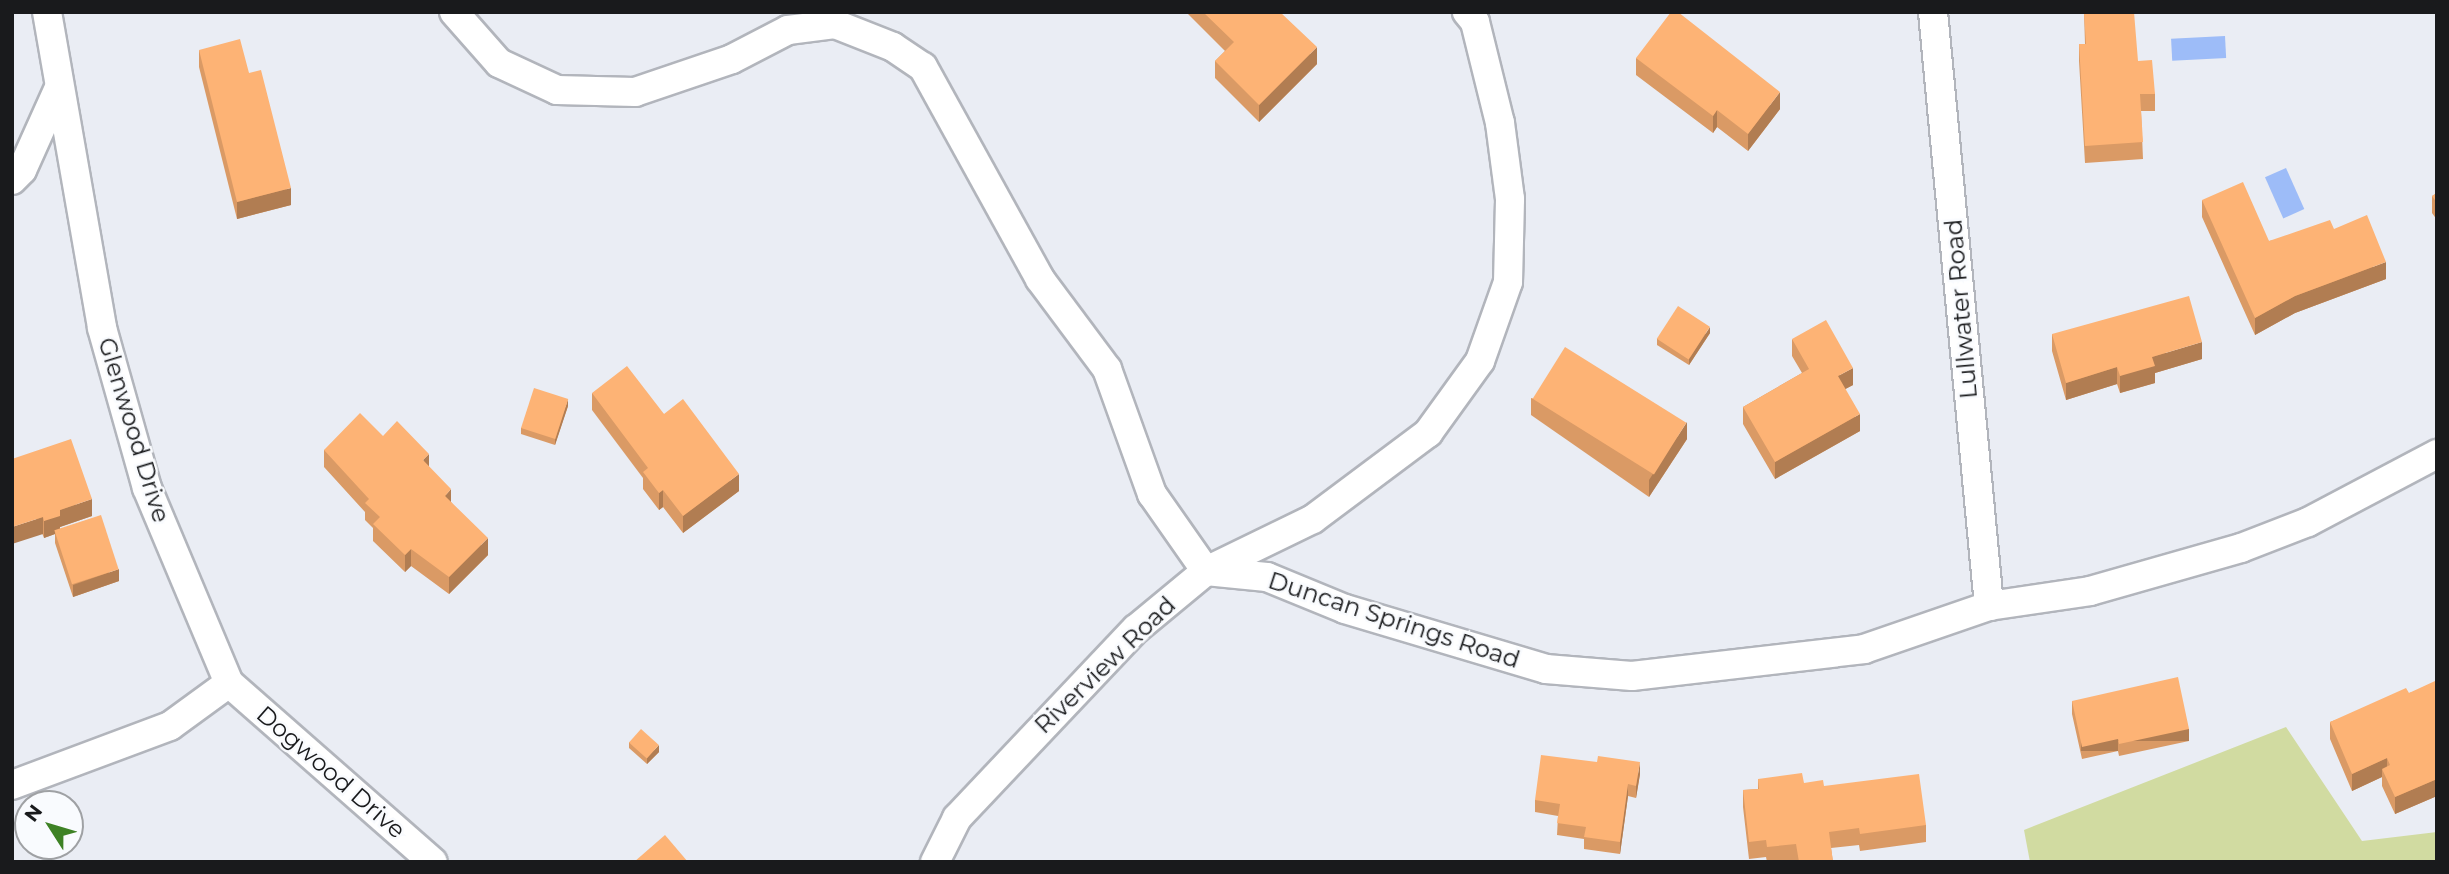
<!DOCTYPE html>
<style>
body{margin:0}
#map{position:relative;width:2449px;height:874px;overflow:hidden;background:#eaedf4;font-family:Montserrat,sans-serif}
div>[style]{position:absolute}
.green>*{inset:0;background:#d1dba1}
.water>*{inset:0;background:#9dbcf8;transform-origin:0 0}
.roads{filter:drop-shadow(2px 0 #b2b5bc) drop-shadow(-2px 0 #b2b5bc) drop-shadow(0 2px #b2b5bc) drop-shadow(0 -2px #b2b5bc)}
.street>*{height:28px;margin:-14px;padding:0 14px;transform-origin:14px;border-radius:14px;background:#fff}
.wall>*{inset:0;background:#da9a65}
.shaded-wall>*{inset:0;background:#b17d52;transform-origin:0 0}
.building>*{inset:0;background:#fdb375;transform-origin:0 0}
span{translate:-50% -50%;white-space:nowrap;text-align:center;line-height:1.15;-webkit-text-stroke:5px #f9fbfe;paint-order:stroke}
.street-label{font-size:24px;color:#191a1c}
.frame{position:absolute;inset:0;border:14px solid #191a1c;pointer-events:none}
.north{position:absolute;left:14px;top:790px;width:70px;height:70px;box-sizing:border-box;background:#f9fbfe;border:2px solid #9fa1a4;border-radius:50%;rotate:307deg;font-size:19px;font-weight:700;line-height:28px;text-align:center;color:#191a1c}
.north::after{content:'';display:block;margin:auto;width:24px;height:32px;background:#3e8225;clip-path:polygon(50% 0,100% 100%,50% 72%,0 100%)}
</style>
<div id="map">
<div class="green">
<i style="clip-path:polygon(2286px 727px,2362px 841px,2437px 832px,2437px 862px,2030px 862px,2024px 830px)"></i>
</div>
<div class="water">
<i style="left:2225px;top:36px;width:22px;height:54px;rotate:87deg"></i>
<i style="left:2286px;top:168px;width:45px;height:23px;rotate:66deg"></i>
</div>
<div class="roads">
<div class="street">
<i style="left:47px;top:12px;width:321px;rotate:80.1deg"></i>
<i style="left:102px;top:328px;width:166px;rotate:74.3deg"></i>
<i style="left:147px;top:488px;width:212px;rotate:67.2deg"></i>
<i style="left:229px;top:683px;width:271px;rotate:41.3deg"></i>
<i style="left:454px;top:12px;width:68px;rotate:48.6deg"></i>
<i style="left:499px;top:63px;width:64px;rotate:25deg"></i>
<i style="left:557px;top:90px;width:78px;rotate:1.5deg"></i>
<i style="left:635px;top:92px;width:102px;rotate:-18.8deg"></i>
<i style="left:732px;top:59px;width:63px;rotate:-27.4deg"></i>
<i style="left:788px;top:30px;width:47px;rotate:-7.3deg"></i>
<i style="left:835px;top:24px;width:62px;rotate:21.6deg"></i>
<i style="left:893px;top:47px;width:36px;rotate:34deg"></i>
<i style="left:923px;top:67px;width:242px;rotate:61.1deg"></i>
<i style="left:1040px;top:279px;width:112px;rotate:53.3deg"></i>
<i style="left:1107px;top:369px;width:133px;rotate:70.2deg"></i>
<i style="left:1152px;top:494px;width:94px;rotate:55deg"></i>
<i style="left:1206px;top:571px;width:61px;rotate:5.6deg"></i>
<i style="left:1267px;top:577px;width:84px;rotate:22.3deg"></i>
<i style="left:1345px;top:609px;width:210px;rotate:16.6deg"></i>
<i style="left:1546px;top:669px;width:86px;rotate:4.7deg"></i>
<i style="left:1632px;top:676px;width:234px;rotate:-6.6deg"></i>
<i style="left:1864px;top:649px;width:132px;rotate:-19deg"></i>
<i style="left:1989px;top:606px;width:102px;rotate:-8.4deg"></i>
<i style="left:2090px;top:591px;width:157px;rotate:-15.9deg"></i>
<i style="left:2241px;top:548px;width:72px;rotate:-21.2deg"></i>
<i style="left:2308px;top:522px;width:146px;rotate:-27.8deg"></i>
<i style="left:1933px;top:12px;width:597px;rotate:84.61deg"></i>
<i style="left:12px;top:180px;width:14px;rotate:-45deg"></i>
<i style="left:22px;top:170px;width:88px;rotate:-65.8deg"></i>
<i style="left:12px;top:785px;width:169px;rotate:-20.5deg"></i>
<i style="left:170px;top:726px;width:73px;rotate:-36.1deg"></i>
<i style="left:935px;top:862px;width:49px;rotate:-63.4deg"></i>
<i style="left:957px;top:818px;width:260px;rotate:-46.6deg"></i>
<i style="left:1136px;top:629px;width:91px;rotate:-39.6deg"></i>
<i style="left:1206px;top:571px;width:119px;rotate:-25.9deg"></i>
<i style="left:1313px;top:519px;width:144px;rotate:-36.8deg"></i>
<i style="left:1428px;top:433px;width:89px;rotate:-54.2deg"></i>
<i style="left:1480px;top:361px;width:84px;rotate:-70.5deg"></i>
<i style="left:1508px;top:282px;width:83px;rotate:-88.6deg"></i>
<i style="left:1510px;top:199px;width:77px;rotate:-97.5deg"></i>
<i style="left:1500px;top:123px;width:104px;rotate:-103.9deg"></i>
<i style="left:1475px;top:22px;width:13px;rotate:-129deg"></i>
</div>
</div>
<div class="wall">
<i style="clip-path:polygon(1186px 12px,1280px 12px,1317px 64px,1259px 122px,1215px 78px,1215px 61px,1225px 51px)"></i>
<i style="clip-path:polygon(2084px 12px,2138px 61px,2155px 94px,2155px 111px,2141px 111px,2143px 159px,2085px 163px,2079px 61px,2079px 44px,2085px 44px)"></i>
<i style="clip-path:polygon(199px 50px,249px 73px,291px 205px,237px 219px,199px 67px)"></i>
<i style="clip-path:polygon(1636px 58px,1780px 109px,1748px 151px,1717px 127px,1713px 133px,1636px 75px)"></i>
<i style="clip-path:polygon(2437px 193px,2437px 220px,2432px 213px,2432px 196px)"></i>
<i style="clip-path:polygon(2202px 200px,2269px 241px,2334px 229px,2386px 279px,2295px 313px,2255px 335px,2202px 217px)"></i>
<i style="clip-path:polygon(1710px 333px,1689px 365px,1657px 345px,1657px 339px)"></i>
<i style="clip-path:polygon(2052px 334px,2202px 359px,2155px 373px,2155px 383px,2120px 393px,2117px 384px,2066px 400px,2052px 351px)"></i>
<i style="clip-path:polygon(1792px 339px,1853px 385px,1845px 389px,1860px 431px,1775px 479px,1743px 424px,1743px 407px,1802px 373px,1792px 356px)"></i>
<i style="clip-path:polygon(592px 393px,664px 414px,739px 491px,683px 533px,663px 507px,659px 510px,643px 489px,643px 478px,592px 410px)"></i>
<i style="clip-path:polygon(1531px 398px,1687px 439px,1649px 497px,1531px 415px)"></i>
<i style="clip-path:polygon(568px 406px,555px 445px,521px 434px,521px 428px)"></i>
<i style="clip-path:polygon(383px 436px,429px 467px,451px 502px,488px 555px,449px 594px,411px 566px,405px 572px,373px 541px,373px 528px,365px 520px,365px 512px,324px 467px,324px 450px)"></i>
<i style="clip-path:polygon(12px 459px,92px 516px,60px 527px,60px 530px,119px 581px,73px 597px,55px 543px,55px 534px,44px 538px)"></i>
<i style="clip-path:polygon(2437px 686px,2437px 796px,2395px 814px,2382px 786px,2382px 777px,2352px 791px,2330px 739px,2330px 722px,2409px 693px)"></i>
<i style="clip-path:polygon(2072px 701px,2189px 741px,2119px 756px,2118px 751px,2082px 759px,2072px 714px)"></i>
<i style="clip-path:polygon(629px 742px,659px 752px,647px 764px,629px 748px)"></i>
<i style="clip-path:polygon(1640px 774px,1636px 798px,1628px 796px,1620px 854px,1584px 849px,1584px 839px,1557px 835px,1558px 816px,1535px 812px,1535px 800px)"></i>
<i style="clip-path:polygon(1758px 779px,1824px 786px,1926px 825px,1926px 842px,1860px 851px,1859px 845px,1831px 848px,1833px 862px,1796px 862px,1796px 861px,1767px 862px,1766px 857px,1749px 859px,1743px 807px,1743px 790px,1758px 789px)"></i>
</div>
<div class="shaded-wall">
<i style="clip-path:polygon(1317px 47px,1317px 64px,1259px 122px,1259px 105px)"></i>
<i style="clip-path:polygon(1780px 92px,1780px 109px,1748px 151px,1748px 134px)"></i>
<i style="clip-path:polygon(1717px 110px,1717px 127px,1713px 133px,1713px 116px)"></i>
<i style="clip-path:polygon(291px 188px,291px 205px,237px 219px,237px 202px)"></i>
<i style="clip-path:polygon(2386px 262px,2386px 279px,2295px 313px,2255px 335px,2255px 318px,2295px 296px)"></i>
<i style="clip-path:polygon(1710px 327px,1710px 333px,1689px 365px,1689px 359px)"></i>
<i style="clip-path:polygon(2202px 342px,2202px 359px,2155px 373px,2155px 383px,2120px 393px,2120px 376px,2152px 357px)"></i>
<i style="clip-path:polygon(2117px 367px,2117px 384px,2066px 400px,2066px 383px)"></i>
<i style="clip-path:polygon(1853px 368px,1853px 385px,1838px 393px,1838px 376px)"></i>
<i style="clip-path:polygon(568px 399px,568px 406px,555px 445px,555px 439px)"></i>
<i style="clip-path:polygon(1860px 414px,1860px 431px,1775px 479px,1775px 462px)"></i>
<i style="clip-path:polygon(1687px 422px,1687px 439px,1649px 497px,1649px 480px)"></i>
<i style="clip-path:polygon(429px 454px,429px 471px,423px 460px)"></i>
<i style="clip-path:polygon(739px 474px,739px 491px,683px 533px,683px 516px)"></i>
<i style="clip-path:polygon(451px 489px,451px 506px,445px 496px)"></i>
<i style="clip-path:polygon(663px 490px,663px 507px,659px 510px,659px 493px)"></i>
<i style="clip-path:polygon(92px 499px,92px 516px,60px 527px,60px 533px,55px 531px,55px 534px,44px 538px,44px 521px,60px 510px)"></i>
<i style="clip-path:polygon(43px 517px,43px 534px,12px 544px,12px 527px)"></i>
<i style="clip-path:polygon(488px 538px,488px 555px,449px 594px,449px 577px)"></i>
<i style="clip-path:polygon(411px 549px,411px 566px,405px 572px,405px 555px)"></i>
<i style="clip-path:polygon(119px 569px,119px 581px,73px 597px,73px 585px)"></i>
<i style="left:2189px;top:729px;width:12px;height:72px;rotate:90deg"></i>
<i style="left:2118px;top:739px;width:12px;height:37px;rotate:90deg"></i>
<i style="clip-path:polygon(659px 745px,659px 752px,647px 764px,647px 758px)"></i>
<i style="clip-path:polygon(2387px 758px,2387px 775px,2382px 769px,2382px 777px,2352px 791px,2352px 774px)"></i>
<i style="clip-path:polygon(1640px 762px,1640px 774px,1636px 798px,1636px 786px)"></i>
<i style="clip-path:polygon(2437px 779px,2437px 796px,2395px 814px,2395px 797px)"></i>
<i style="clip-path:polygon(1628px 784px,1628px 796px,1620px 854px,1620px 842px)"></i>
</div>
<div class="building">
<i style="clip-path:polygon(1203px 12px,1280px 12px,1317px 47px,1259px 105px,1215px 61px,1234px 42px)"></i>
<i style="clip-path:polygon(1671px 12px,1678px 12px,1780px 92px,1748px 134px,1717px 110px,1713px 116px,1636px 58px)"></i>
<i style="clip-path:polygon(2084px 12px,2134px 12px,2138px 61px,2152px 60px,2155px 94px,2140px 94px,2143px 142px,2085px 146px,2079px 44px,2086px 44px)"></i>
<i style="clip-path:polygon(240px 39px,249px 73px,261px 70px,291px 188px,237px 202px,199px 50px)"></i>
<i style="clip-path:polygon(2243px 182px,2269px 241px,2330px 220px,2334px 229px,2367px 215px,2386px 262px,2295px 296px,2255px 318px,2202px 200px)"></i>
<i style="clip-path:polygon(2437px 193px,2437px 203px,2432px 196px)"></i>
<i style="clip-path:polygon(2189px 296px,2202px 342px,2152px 357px,2155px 366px,2120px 376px,2117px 367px,2066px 383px,2052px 334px)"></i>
<i style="left:1678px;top:306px;width:38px;height:39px;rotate:33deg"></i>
<i style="clip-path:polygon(1826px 320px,1853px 368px,1838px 376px,1860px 414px,1775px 462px,1743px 407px,1809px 369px,1792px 339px)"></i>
<i style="left:1565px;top:347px;width:143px;height:61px;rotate:32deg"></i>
<i style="clip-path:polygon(627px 366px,664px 414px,683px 399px,739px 474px,683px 516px,663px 490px,659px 493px,643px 472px,648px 468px,592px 393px)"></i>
<i style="left:534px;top:388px;width:36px;height:42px;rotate:18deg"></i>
<i style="clip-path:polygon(360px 413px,383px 436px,397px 421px,429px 454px,423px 460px,451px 489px,445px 496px,488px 538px,449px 577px,411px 549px,405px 555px,373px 524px,380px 517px,365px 503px,369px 499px,324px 450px)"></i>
<i style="clip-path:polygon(71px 439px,92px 499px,60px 510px,60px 516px,44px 521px,43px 517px,12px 527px,12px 459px)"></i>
<i style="left:101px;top:515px;width:57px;height:49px;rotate:72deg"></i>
<i style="clip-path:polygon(2178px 677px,2189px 729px,2119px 744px,2118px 739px,2082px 747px,2072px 701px)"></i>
<i style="clip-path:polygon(2435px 681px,2437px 686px,2437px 779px,2395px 797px,2382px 769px,2390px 765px,2387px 758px,2352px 774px,2330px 722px,2406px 688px,2409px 693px)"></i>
<i style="left:641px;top:729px;width:24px;height:18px;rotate:42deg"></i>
<i style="clip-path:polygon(1541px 755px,1597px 762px,1598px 756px,1640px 762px,1636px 786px,1628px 784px,1620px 842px,1584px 837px,1586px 827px,1557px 823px,1560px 804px,1535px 800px)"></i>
<i style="clip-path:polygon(1802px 773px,1804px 783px,1823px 780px,1824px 786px,1919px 774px,1926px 825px,1860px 834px,1859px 828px,1829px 832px,1833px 862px,1799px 862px,1796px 844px,1767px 847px,1766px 840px,1749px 842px,1743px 790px,1759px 789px,1758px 779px)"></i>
<i style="clip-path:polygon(665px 835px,688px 862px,634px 862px)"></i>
</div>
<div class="street-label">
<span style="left:1961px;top:309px;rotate:-95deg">Lullwater Road</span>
<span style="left:134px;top:430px;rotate:73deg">Glenwood Drive</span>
<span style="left:1394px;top:620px;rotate:18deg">Duncan Springs Road</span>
<span style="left:1105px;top:665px;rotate:-44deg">Riverview Road</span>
<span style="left:331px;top:772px;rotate:41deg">Dogwood Drive</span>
</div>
<div class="frame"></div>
<div class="north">N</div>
</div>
